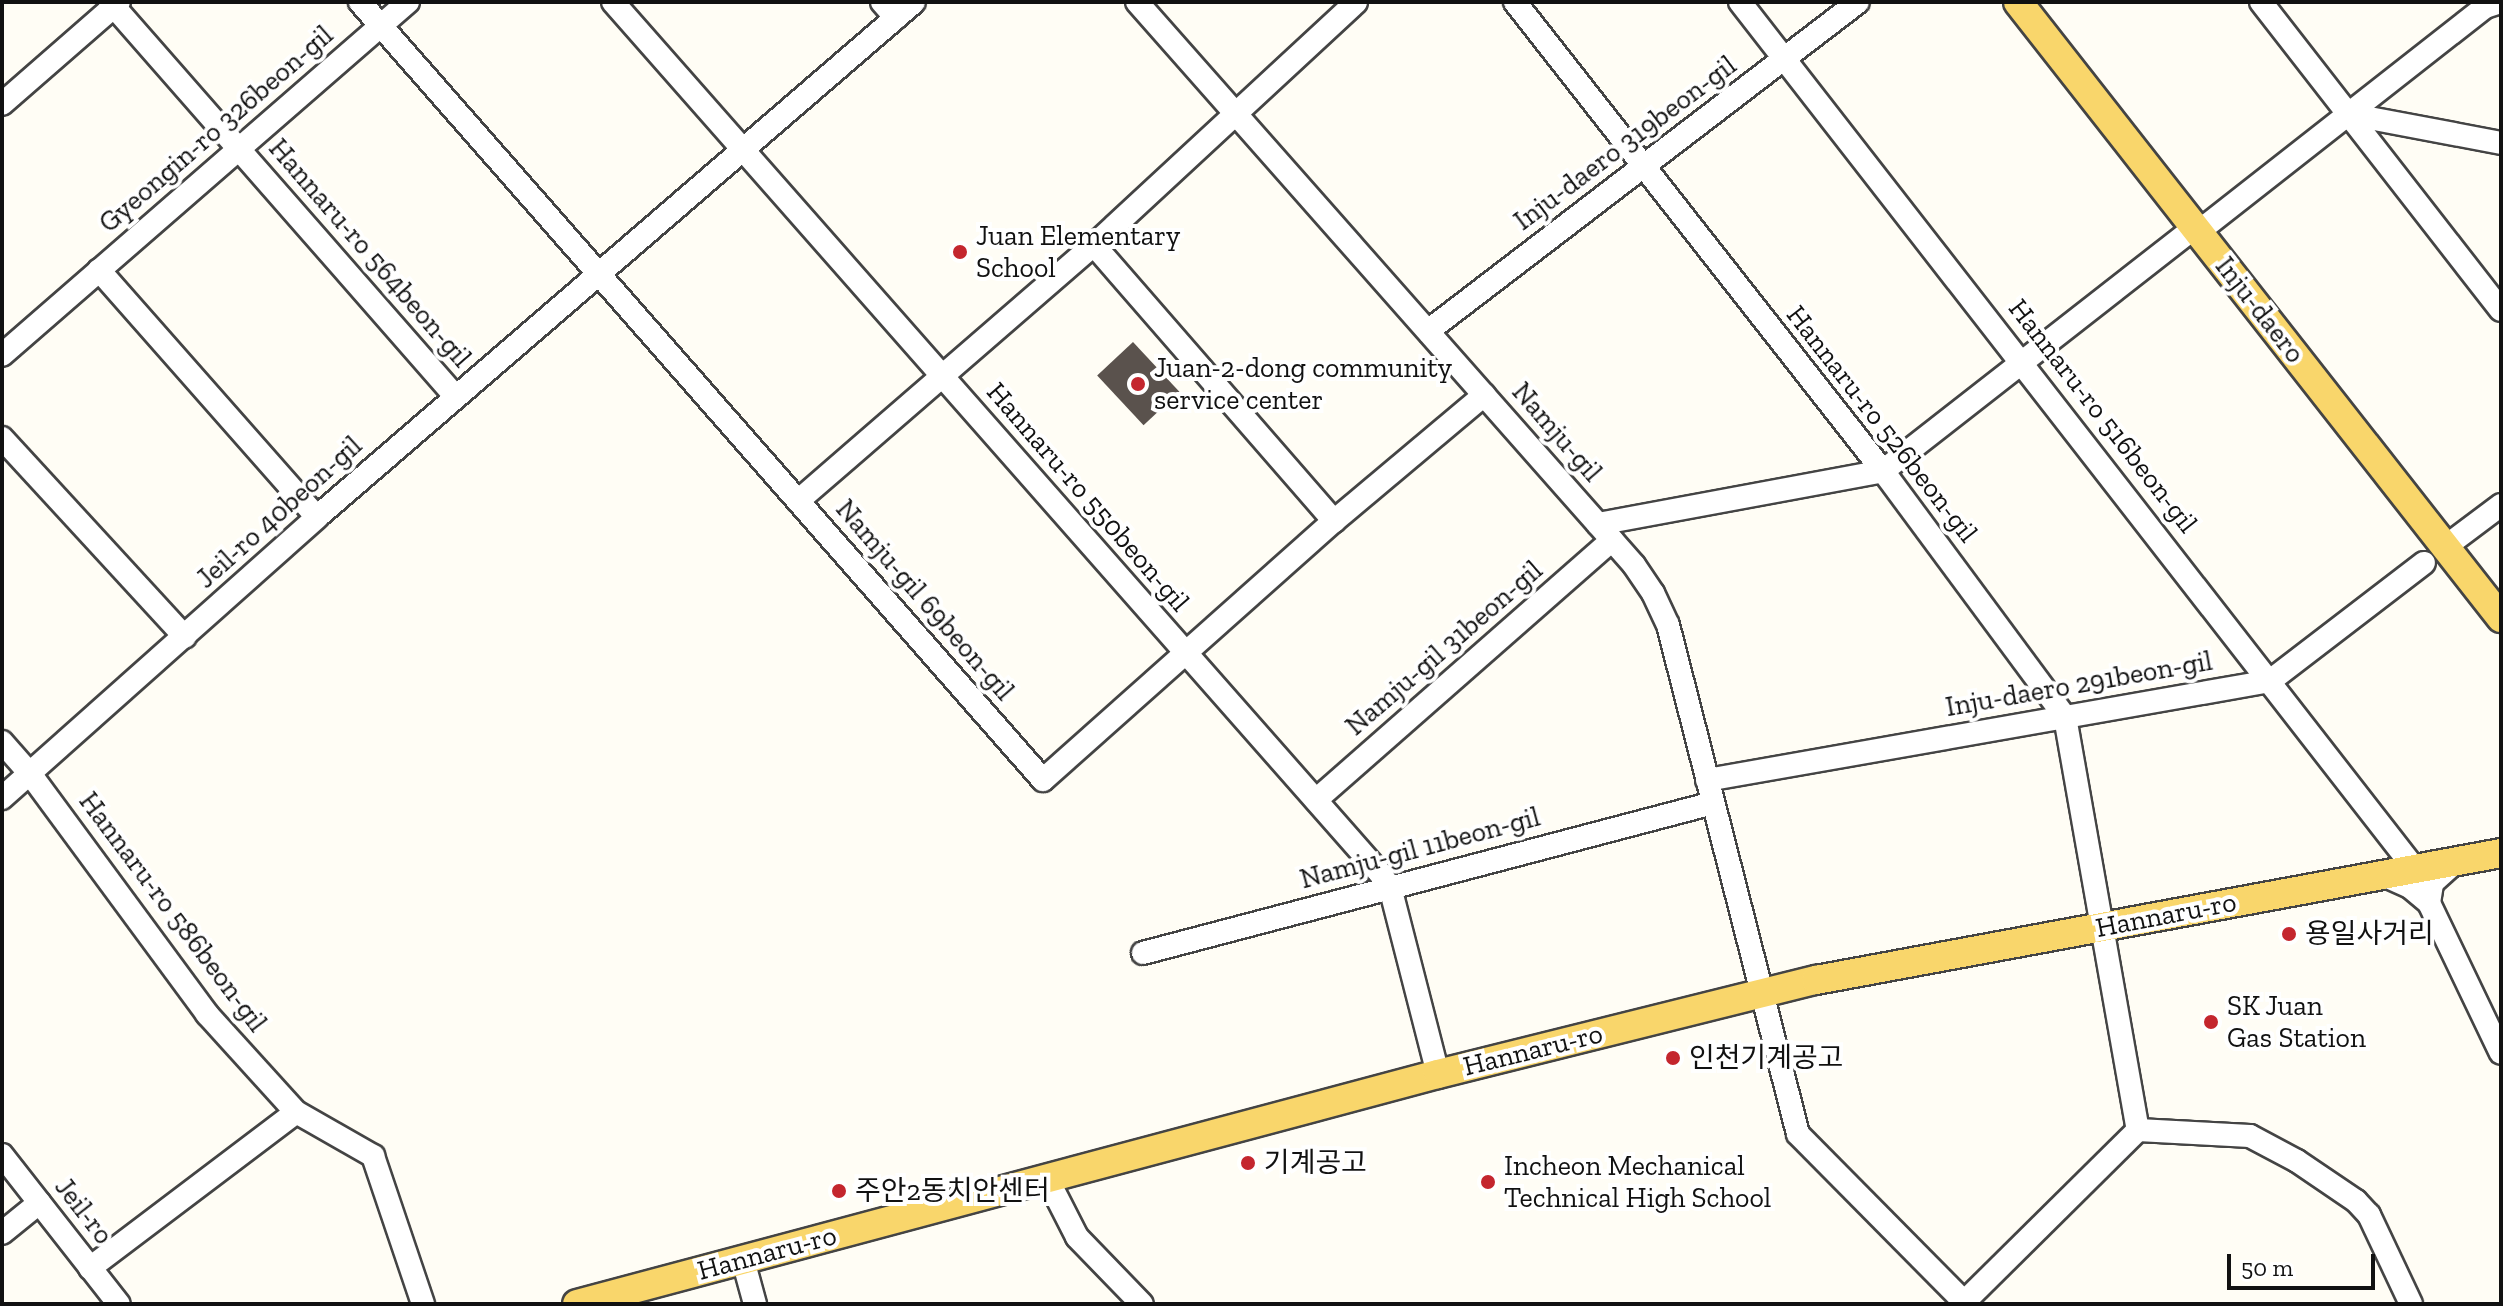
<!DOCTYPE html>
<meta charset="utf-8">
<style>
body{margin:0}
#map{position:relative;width:2503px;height:1306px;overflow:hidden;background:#fffdf5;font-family:"Zilla Slab","Noto Sans KR",serif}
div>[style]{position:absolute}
.building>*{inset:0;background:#5a524d;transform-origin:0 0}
.roads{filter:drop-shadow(2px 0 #444) drop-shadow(-2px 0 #444) drop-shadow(0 2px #444) drop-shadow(0 -2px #444)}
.minor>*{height:22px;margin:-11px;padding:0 11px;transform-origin:11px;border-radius:11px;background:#fff}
.major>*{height:28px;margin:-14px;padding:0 14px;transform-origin:14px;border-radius:14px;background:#f9d66b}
.dots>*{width:22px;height:22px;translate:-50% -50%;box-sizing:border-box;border:4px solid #fff;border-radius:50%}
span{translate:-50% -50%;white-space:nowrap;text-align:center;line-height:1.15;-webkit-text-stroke:8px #fff;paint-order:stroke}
.street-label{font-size:28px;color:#111}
.poi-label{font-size:28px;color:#111}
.left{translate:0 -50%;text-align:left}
.frame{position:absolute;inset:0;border:4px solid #111;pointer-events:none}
.scale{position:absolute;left:2227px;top:1254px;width:148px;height:36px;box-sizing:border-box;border:4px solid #111;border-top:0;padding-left:10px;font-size:24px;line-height:28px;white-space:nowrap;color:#111;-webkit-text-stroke:6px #fff;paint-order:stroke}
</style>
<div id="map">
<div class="building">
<i style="left:1133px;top:342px;width:68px;height:49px;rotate:47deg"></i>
</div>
<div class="roads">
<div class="minor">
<i style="left:110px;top:2px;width:525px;rotate:48.78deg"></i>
<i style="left:360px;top:2px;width:1035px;rotate:48.72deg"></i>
<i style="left:1043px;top:780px;width:390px;rotate:-41.7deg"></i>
<i style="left:1334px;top:521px;width:196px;rotate:-40deg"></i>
<i style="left:613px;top:2px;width:1159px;rotate:48.64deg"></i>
<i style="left:1379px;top:872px;width:19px;rotate:54deg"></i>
<i style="left:1390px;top:887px;width:193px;rotate:75.6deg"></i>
<i style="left:882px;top:2px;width:21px;rotate:49deg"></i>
<i style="left:1137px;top:2px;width:751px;rotate:48.56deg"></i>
<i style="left:1634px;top:565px;width:34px;rotate:56deg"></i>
<i style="left:1653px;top:593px;width:35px;rotate:65deg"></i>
<i style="left:1668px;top:625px;width:525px;rotate:75.67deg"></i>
<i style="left:1798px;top:1134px;width:239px;rotate:45.3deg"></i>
<i style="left:1515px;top:2px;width:596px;rotate:51.88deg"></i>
<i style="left:1883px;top:471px;width:306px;rotate:53.5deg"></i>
<i style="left:2065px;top:717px;width:419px;rotate:80deg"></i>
<i style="left:2138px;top:1130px;width:245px;rotate:135.3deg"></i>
<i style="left:1740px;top:2px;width:1099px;rotate:52.1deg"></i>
<i style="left:2261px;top:2px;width:390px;rotate:52.1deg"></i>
<i style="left:2px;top:104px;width:155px;rotate:-41.1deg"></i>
<i style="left:2348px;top:114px;width:156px;rotate:10.7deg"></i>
<i style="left:2198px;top:232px;width:365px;rotate:-38.1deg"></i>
<i style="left:2485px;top:7px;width:16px;rotate:-18deg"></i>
<i style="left:1094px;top:245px;width:366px;rotate:49deg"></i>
<i style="left:99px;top:270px;width:329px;rotate:48.6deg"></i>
<i style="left:1428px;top:331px;width:541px;rotate:-37.42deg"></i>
<i style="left:2px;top:355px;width:538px;rotate:-41.01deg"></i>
<i style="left:2px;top:438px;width:270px;rotate:47.4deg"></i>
<i style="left:798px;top:501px;width:391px;rotate:-40.9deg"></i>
<i style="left:1094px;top:245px;width:357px;rotate:-42.8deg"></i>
<i style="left:1598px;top:524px;width:290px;rotate:-10.5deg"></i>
<i style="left:1883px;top:471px;width:396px;rotate:-38deg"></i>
<i style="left:2445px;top:547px;width:70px;rotate:-36.9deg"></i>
<i style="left:2px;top:742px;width:44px;rotate:48.7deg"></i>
<i style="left:31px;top:775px;width:297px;rotate:53.6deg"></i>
<i style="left:207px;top:1014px;width:132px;rotate:47.8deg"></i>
<i style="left:296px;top:1112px;width:89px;rotate:29.7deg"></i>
<i style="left:373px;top:1156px;width:156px;rotate:71.3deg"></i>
<i style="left:1707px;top:780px;width:572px;rotate:-9.97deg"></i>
<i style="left:2270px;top:681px;width:194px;rotate:-37.5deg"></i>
<i style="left:2px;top:798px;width:422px;rotate:-41.7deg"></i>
<i style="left:317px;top:517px;width:788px;rotate:-40.78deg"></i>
<i style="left:1316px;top:800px;width:394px;rotate:-41.3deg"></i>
<i style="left:2383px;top:875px;width:30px;rotate:24deg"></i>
<i style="left:2410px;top:887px;width:25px;rotate:40deg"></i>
<i style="left:2429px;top:903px;width:20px;rotate:-81deg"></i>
<i style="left:2432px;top:883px;width:31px;rotate:-42deg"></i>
<i style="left:2429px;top:903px;width:166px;rotate:64.4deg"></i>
<i style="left:1143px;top:953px;width:589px;rotate:-14.74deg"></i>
<i style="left:2138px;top:1130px;width:112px;rotate:3.1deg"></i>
<i style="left:2250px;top:1136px;width:53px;rotate:28deg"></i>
<i style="left:2297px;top:1161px;width:71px;rotate:34.1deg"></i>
<i style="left:2356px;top:1201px;width:19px;rotate:47deg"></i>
<i style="left:2369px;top:1215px;width:98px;rotate:64.7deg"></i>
<i style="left:2px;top:1155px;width:189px;rotate:51.9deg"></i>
<i style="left:1047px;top:1178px;width:66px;rotate:63deg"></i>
<i style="left:1077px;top:1237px;width:93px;rotate:45.9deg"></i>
<i style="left:2px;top:1233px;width:48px;rotate:-39deg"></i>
<i style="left:743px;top:1260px;width:46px;rotate:74.7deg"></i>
<i style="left:90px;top:1268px;width:258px;rotate:-37.1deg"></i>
</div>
<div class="major">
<i style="left:2018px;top:2px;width:783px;rotate:51.9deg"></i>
<i style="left:577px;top:1304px;width:891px;rotate:-14.96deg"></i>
<i style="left:1438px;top:1074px;width:390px;rotate:-14deg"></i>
<i style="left:1816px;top:980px;width:697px;rotate:-10.5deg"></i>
</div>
</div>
<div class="dots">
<i style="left:960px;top:252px;background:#c4262e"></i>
<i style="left:1138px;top:384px;background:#c4262e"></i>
<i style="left:2289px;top:934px;background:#c4262e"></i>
<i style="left:2211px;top:1022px;background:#c4262e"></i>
<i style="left:1673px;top:1058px;background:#c4262e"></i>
<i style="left:1248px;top:1163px;background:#c4262e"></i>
<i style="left:1488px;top:1182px;background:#c4262e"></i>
<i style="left:839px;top:1191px;background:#c4262e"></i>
</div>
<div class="street-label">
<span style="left:216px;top:129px;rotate:-41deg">Gyeongin-ro 326beon-gil</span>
<span style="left:1625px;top:143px;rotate:-37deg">Inju-daero 319beon-gil</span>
<span style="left:370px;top:253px;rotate:49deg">Hannaru-ro 564beon-gil</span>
<span style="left:2260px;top:310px;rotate:52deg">Inju-daero</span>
<span style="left:2103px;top:416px;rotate:52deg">Hannaru-ro 516beon-gil</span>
<span style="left:1882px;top:424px;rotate:52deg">Hannaru-ro 526beon-gil</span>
<span style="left:1557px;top:432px;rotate:49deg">Namju-gil</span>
<span style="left:1088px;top:497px;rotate:49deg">Hannaru-ro 550beon-gil</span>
<span style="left:279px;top:512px;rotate:-42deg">Jeil-ro 40beon-gil</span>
<span style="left:925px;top:600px;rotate:49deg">Namju-gil 69beon-gil</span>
<span style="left:1444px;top:648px;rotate:-41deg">Namju-gil 31beon-gil</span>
<span style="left:2079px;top:684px;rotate:-10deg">Inju-daero 291beon-gil</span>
<span style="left:1420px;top:848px;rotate:-15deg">Namju-gil 11beon-gil</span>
<span style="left:173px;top:912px;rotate:53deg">Hannaru-ro 586beon-gil</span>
<span style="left:2166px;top:915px;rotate:-11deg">Hannaru-ro</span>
<span style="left:1533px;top:1050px;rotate:-14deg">Hannaru-ro</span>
<span style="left:84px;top:1211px;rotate:52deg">Jeil-ro</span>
<span style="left:767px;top:1253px;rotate:-15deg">Hannaru-ro</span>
</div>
<div class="poi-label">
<span class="left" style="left:976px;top:252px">Juan Elementary<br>School</span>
<span class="left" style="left:1154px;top:384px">Juan-2-dong community<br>service center</span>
<span class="left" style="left:2305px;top:934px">용일사거리</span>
<span class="left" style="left:2227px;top:1022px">SK Juan<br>Gas Station</span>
<span class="left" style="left:1689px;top:1058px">인천기계공고</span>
<span class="left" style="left:1264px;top:1163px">기계공고</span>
<span class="left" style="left:1504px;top:1182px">Incheon Mechanical<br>Technical High School</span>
<span class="left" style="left:855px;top:1191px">주안2동치안센터</span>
</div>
<div class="frame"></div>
<div class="scale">50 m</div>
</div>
